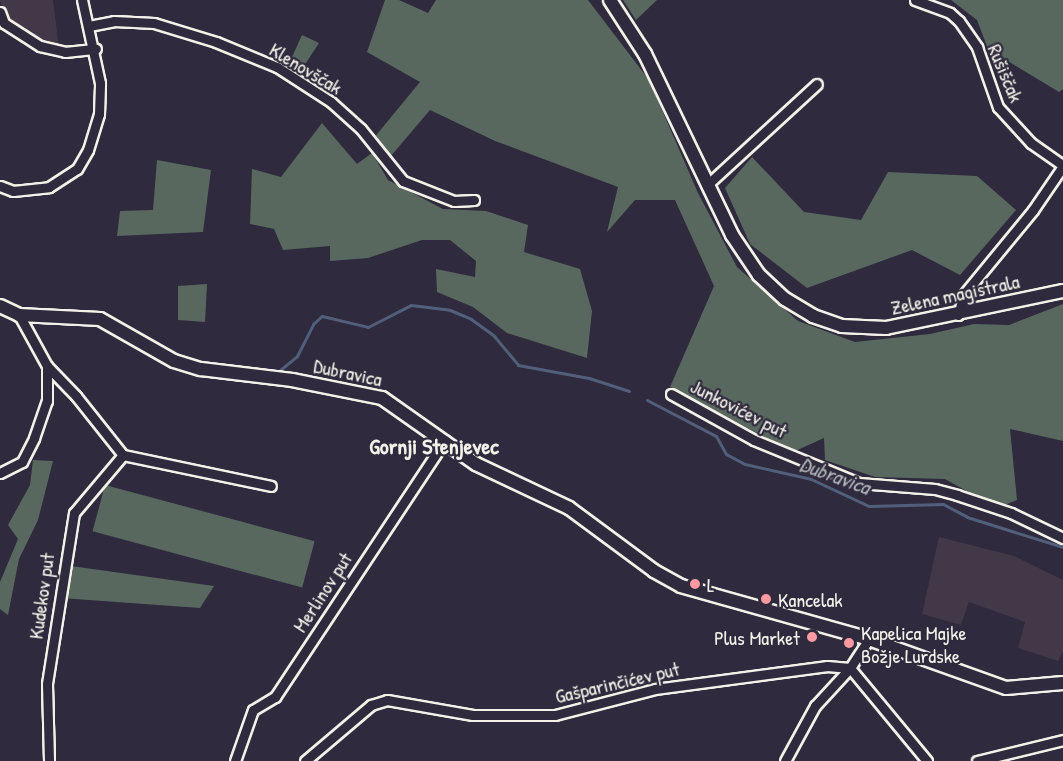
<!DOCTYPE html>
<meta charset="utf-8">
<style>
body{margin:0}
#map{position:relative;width:1063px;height:761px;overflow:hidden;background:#2f2a3d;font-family:"Patrick Hand",sans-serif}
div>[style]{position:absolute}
.built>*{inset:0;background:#423848}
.green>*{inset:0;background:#58685f;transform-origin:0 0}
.stream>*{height:3px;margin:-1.5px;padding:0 1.5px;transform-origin:1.5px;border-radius:1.5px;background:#515f7a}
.roads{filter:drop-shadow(2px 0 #f4f1e8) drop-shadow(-2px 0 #f4f1e8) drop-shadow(0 2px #f4f1e8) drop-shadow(0 -2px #f4f1e8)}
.street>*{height:9px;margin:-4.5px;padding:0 4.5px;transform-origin:4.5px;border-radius:4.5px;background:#2f2a3d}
.secondary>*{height:12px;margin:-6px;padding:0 6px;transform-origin:6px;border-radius:6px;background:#2f2a3d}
.dots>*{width:16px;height:16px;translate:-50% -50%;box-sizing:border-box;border:3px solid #2f2a3d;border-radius:50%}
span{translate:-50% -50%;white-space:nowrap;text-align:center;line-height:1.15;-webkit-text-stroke:4.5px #2f2a3d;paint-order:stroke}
.street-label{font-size:20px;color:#f4f1e8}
.poi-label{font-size:20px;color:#f4f1e8}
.left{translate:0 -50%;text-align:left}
.right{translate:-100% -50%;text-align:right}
.water-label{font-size:21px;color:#b3b7bc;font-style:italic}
.quarter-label{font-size:22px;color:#f4f1e8;font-weight:700}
</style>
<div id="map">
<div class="built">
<i style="clip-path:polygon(0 0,53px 0,59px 49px,44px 44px,5px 18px)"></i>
<i style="clip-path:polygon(939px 537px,1014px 556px,1063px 580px,1063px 651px,1058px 661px,1018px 648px,1025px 622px,969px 602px,961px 625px,922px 614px)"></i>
</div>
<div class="green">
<i style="clip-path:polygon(385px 0,399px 0,428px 13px,436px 0,588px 0,649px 80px,698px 193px,737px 267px,798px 321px,855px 342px,930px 334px,974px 324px,1009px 325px,1063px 304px,1063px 441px,1010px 429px,1017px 500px,997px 508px,945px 479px,875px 477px,825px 460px,824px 438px,793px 452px,670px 387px,714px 286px,675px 200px,635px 200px,607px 232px,618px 187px,495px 141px,430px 110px,390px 157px,373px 139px,420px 82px,367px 52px)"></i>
<i style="clip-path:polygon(623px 0,657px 0,636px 20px)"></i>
<i style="clip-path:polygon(951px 0,1063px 0,1063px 89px,1059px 92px,988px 49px,977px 20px)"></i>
<i style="clip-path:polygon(302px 35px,319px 43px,298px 75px,287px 68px)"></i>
<i style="clip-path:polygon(322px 123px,357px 164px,372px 153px,388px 180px,443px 209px,486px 211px,528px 225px,524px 252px,580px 269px,592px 311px,587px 358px,507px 333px,473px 307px,437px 292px,436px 269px,475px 277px,476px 261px,450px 240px,422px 240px,368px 258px,330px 261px,330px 246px,283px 250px,274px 229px,250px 224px,252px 169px,281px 177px)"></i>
<i style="clip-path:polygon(752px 157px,804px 212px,861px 220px,888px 172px,977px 176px,1016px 210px,960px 275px,912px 250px,807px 288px,750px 244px,725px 188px)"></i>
<i style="clip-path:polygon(157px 160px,211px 170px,203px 232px,117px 236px,120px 211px,153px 210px)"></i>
<i style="clip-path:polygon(207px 284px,205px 322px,178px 320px,178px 286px)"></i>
<i style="clip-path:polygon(33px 460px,53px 461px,38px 520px,19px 559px,8px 615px,0 609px,0 582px,18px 539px,8px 525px,30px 485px)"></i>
<i style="left:105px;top:485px;width:217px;height:48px;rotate:15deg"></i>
<i style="clip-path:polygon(64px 565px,214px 586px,200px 608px,61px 598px)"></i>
</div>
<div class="stream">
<i style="left:280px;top:370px;width:22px;rotate:-39deg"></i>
<i style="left:297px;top:356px;width:36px;rotate:-63deg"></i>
<i style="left:313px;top:324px;width:12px;rotate:-42deg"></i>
<i style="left:322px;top:316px;width:47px;rotate:13.4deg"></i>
<i style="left:368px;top:327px;width:48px;rotate:-27.1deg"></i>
<i style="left:411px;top:305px;width:39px;rotate:7deg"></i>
<i style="left:450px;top:310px;width:23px;rotate:23deg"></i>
<i style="left:471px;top:319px;width:29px;rotate:36deg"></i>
<i style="left:494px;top:336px;width:38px;rotate:50deg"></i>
<i style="left:518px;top:365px;width:72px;rotate:10.4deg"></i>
<i style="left:589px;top:378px;width:42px;rotate:18deg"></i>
<i style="left:647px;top:400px;width:78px;rotate:27.6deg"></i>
<i style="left:716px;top:436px;width:21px;rotate:61deg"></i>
<i style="left:726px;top:454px;width:21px;rotate:28deg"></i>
<i style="left:745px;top:464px;width:68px;rotate:12.8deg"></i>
<i style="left:811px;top:479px;width:64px;rotate:25deg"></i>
<i style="left:869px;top:506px;width:74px;rotate:-1.5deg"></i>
<i style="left:943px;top:504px;width:27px;rotate:28deg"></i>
<i style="left:967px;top:517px;width:101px;rotate:17.4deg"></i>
</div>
<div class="roads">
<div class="street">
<i style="left:915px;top:0;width:37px;rotate:20deg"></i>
<i style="left:950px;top:13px;width:12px;rotate:42deg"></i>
<i style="left:959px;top:21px;width:32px;rotate:55deg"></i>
<i style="left:977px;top:47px;width:64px;rotate:70.7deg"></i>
<i style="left:998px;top:107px;width:49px;rotate:47.5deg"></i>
<i style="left:1031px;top:143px;width:39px;rotate:35deg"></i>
<i style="left:0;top:12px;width:12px;rotate:70deg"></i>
<i style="left:4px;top:23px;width:43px;rotate:32.6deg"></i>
<i style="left:40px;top:46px;width:26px;rotate:13deg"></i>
<i style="left:65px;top:52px;width:31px;rotate:-6deg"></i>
<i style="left:89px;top:26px;width:25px;rotate:-11deg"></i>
<i style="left:114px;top:21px;width:40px;rotate:2.9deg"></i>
<i style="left:154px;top:23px;width:65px;rotate:17deg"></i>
<i style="left:216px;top:42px;width:66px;rotate:22.3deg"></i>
<i style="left:277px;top:67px;width:64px;rotate:32.9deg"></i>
<i style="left:331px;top:102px;width:40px;rotate:42deg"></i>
<i style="left:361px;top:129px;width:67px;rotate:51.1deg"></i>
<i style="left:403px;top:181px;width:55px;rotate:21.4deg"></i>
<i style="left:454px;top:201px;width:20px;rotate:-3deg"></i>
<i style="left:707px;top:185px;width:149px;rotate:-42.6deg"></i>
<i style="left:0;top:186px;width:14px;rotate:21deg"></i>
<i style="left:13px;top:191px;width:36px;rotate:-6deg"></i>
<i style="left:49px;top:187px;width:33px;rotate:-33deg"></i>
<i style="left:77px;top:169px;width:22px;rotate:-60deg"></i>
<i style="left:88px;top:150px;width:38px;rotate:-73deg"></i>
<i style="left:99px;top:114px;width:31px;rotate:-88deg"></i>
<i style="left:100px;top:83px;width:85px;rotate:-102.2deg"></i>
<i style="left:19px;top:315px;width:58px;rotate:61.2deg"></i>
<i style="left:47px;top:366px;width:42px;rotate:46deg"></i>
<i style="left:76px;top:396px;width:75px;rotate:51.5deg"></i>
<i style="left:123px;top:455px;width:76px;rotate:130.2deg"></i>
<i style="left:74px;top:513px;width:173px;rotate:99deg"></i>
<i style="left:47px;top:684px;width:77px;rotate:88.5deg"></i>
<i style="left:958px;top:315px;width:22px;rotate:-74deg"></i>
<i style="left:964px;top:294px;width:109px;rotate:-50.6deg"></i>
<i style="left:1033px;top:210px;width:53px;rotate:-55.7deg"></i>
<i style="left:671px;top:394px;width:95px;rotate:29deg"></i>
<i style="left:754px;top:440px;width:113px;rotate:22.3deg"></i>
<i style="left:859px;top:483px;width:76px;rotate:4.5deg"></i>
<i style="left:935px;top:489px;width:23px;rotate:15deg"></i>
<i style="left:957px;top:495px;width:57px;rotate:18.4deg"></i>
<i style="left:1011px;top:513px;width:58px;rotate:25.7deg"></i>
<i style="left:123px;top:455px;width:151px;rotate:11.8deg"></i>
<i style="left:0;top:473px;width:25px;rotate:-27deg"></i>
<i style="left:22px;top:462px;width:27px;rotate:-63deg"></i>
<i style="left:34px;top:438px;width:39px;rotate:-71deg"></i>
<i style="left:47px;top:401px;width:35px;rotate:-90deg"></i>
<i style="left:235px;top:761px;width:54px;rotate:-70.6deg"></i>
<i style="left:253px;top:710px;width:26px;rotate:-31deg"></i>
<i style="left:275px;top:697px;width:308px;rotate:-56.5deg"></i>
<i style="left:305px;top:761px;width:87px;rotate:-40.3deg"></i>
<i style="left:371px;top:705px;width:17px;rotate:-17deg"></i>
<i style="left:387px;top:700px;width:87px;rotate:9.9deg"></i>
<i style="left:473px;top:715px;width:82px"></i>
<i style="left:555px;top:715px;width:103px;rotate:-14.6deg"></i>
<i style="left:655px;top:689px;width:174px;rotate:-7.6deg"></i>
<i style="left:827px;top:666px;width:23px;rotate:5deg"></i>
<i style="left:850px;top:668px;width:121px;rotate:50.4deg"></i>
<i style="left:785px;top:761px;width:63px;rotate:-61.4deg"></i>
<i style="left:815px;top:706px;width:52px;rotate:-47.4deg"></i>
<i style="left:850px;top:668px;width:35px;rotate:-57deg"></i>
<i style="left:977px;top:761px;width:89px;rotate:-13.7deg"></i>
</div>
<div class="secondary">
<i style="left:610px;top:0;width:64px;rotate:57.1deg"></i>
<i style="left:645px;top:54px;width:201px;rotate:64.3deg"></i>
<i style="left:732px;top:235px;width:48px;rotate:56deg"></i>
<i style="left:759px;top:275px;width:35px;rotate:43deg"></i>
<i style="left:785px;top:299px;width:33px;rotate:31deg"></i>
<i style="left:813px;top:316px;width:31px;rotate:19deg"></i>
<i style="left:842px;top:326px;width:44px;rotate:2.6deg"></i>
<i style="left:886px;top:328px;width:181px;rotate:-11.8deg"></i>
<i style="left:0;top:306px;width:21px;rotate:25deg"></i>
<i style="left:19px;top:315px;width:81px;rotate:2.8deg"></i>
<i style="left:100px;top:319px;width:85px;rotate:29.6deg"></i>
<i style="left:174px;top:361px;width:28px;rotate:17deg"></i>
<i style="left:201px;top:369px;width:92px;rotate:6.9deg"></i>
<i style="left:292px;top:380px;width:92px;rotate:11.3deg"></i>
<i style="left:382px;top:398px;width:115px;rotate:35.1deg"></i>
<i style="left:476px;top:464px;width:103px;rotate:25.3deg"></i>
<i style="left:569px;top:508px;width:106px;rotate:36.5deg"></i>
<i style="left:654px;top:571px;width:31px;rotate:29deg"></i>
<i style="left:681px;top:586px;width:195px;rotate:15.7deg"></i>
<i style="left:869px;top:639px;width:145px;rotate:19.7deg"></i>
<i style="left:1006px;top:688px;width:57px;rotate:-5deg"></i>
</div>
</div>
<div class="dots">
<i style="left:695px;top:584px;background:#ff9aa2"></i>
<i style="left:766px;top:599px;background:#ff9aa2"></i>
<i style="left:812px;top:637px;background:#ff9aa2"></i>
<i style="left:849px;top:643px;background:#ff9aa2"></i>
</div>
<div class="street-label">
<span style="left:306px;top:68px;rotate:31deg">Klenovščak</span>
<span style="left:1006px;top:73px;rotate:67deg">Rušiščak</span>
<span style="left:955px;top:294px;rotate:-12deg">Zelena magistrala</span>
<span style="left:348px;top:372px;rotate:12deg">Dubravica</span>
<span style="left:739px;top:408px;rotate:27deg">Junkovićev put</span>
<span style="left:322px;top:592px;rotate:-57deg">Merlinov put</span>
<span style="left:41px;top:596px;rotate:-82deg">Kudekov put</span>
<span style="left:617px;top:682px;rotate:-13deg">Gašparinčićev put</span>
</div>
<div class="poi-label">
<span class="left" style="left:707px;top:584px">L</span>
<span class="left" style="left:778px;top:599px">Kancelak</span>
<span class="left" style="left:861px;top:644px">Kapelica Majke<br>Božje Lurdske</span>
<span class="right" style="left:800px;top:637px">Plus Market</span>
</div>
<div class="water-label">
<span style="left:835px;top:476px;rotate:20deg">Dubravica</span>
</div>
<div class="quarter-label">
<span style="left:434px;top:447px">Gornji Stenjevec</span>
</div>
</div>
